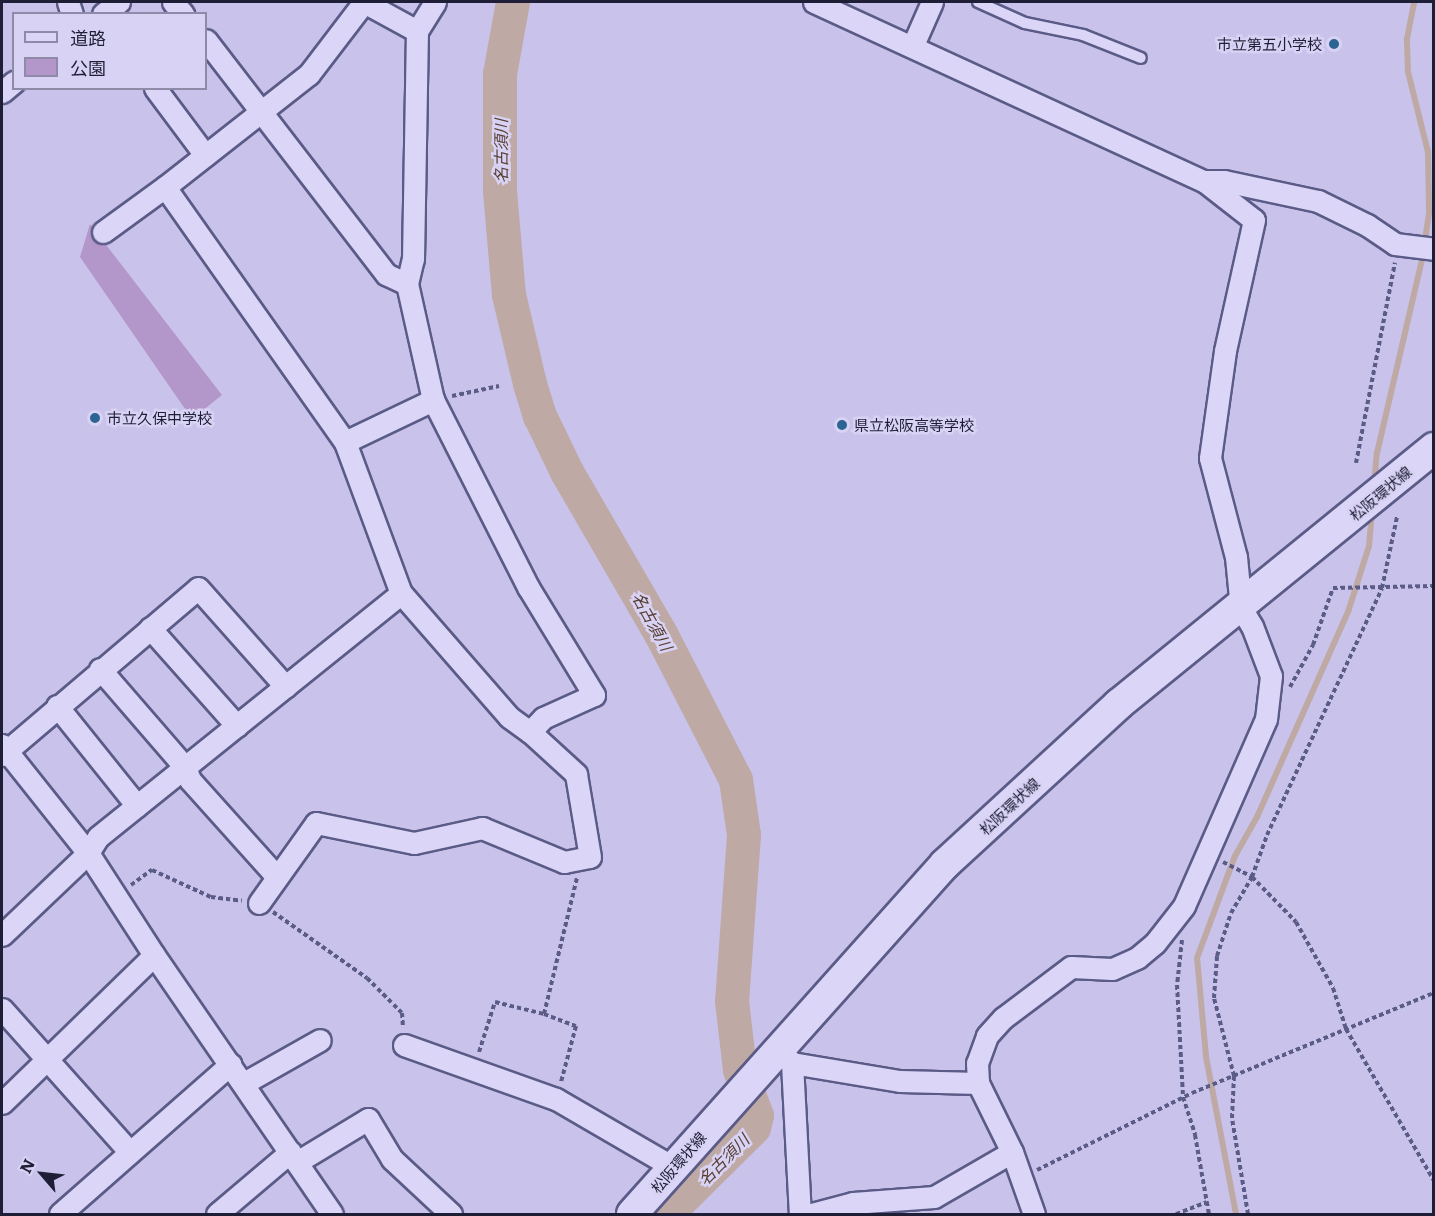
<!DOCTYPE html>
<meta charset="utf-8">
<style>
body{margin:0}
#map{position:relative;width:1435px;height:1216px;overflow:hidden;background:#c9c3ec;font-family:Literata,"Noto Sans JP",serif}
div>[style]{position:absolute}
.green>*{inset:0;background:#b497ca}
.stream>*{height:6px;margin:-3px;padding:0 3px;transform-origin:3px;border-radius:3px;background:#bfa9a5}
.river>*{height:34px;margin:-17px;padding:0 17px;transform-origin:17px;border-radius:17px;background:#bfa9a5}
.path>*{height:4px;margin-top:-2px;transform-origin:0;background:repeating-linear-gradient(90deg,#5a5b86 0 4.5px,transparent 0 7.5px)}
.roads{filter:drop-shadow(2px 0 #5a5b86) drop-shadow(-2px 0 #5a5b86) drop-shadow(0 2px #5a5b86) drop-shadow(0 -2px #5a5b86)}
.lane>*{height:10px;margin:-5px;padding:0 5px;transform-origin:5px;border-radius:5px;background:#dbd6f8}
.street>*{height:21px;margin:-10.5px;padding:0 10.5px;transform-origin:10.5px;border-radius:10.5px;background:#dbd6f8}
.secondary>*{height:30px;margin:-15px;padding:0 15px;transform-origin:15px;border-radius:15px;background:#dbd6f8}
.dots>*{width:16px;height:16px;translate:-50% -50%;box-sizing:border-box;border:3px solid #d8d2f4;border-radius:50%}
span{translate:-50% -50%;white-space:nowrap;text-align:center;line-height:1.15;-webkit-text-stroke:5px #d8d2f4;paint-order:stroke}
.poi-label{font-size:15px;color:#1e1f36}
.right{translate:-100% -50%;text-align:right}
.left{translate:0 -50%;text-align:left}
.street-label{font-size:15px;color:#1e1f36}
.water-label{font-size:16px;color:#563d2e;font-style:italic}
.frame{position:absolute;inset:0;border:3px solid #1e1f36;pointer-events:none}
.legend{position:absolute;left:12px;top:12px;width:195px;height:78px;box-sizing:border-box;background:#d8d2f4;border:2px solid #8e8aa8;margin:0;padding:8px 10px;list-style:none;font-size:18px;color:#1e1f36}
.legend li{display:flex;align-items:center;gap:12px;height:30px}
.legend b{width:30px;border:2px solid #8e8aa8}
.north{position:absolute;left:12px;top:1144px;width:60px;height:60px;-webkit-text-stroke:4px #d8d2f4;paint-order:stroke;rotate:298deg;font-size:16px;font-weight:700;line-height:24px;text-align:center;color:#1e1f36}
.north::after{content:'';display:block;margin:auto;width:21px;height:27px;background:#1e1f36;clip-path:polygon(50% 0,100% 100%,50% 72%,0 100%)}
</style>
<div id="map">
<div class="green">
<i style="clip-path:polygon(90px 224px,222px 395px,192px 419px,80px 257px)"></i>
</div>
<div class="stream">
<i style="left:1374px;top:485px;width:32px;rotate:-85deg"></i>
<i style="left:1377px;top:453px;width:198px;rotate:-76.9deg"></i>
<i style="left:1422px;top:260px;width:48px;rotate:-81.5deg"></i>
<i style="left:1429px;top:213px;width:61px;rotate:-90.9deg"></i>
<i style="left:1428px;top:152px;width:82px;rotate:-104deg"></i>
<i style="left:1408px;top:72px;width:33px;rotate:-92deg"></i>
<i style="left:1407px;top:39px;width:38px;rotate:-79deg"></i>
<i style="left:1236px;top:1214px;width:161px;rotate:-100.8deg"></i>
<i style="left:1206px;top:1056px;width:98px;rotate:-95.2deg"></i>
<i style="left:1197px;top:958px;width:109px;rotate:-69.6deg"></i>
<i style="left:1235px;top:856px;width:45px;rotate:-60.6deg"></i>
<i style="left:1257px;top:817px;width:227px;rotate:-66.1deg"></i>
<i style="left:1349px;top:609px;width:66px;rotate:-72.4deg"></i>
<i style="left:1369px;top:546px;width:36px;rotate:-85deg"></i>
</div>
<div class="river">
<i style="left:513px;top:2px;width:73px;rotate:100.2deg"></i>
<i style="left:500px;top:74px;width:117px;rotate:90deg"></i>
<i style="left:500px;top:191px;width:104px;rotate:85.1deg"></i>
<i style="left:509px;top:295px;width:91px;rotate:76.7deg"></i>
<i style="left:530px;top:384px;width:34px;rotate:73deg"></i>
<i style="left:540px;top:416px;width:62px;rotate:64.3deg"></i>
<i style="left:567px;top:472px;width:187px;rotate:59.9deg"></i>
<i style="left:661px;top:634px;width:164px;rotate:62.8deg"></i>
<i style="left:736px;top:780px;width:56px;rotate:81.7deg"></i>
<i style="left:744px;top:835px;width:166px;rotate:94.1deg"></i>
<i style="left:732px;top:1001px;width:69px;rotate:83.4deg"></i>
<i style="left:740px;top:1070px;width:49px;rotate:69.7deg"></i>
<i style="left:757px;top:1116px;width:12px;rotate:104deg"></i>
<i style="left:754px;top:1128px;width:122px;rotate:135.3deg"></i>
</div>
<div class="path">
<i style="left:452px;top:396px;width:48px;rotate:-12deg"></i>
<i style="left:1356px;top:463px;width:204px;rotate:-79deg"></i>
<i style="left:1290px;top:687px;width:48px;rotate:-61.3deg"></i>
<i style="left:1313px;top:645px;width:60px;rotate:-70.7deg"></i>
<i style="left:1333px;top:588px;width:101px;rotate:-1.1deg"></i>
<i style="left:1223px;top:862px;width:33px;rotate:27deg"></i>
<i style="left:1252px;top:877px;width:63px;rotate:45.6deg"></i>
<i style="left:1296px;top:922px;width:76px;rotate:60.7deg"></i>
<i style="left:1333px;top:988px;width:43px;rotate:72.4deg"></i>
<i style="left:1346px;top:1029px;width:176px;rotate:59.9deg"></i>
<i style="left:131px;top:885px;width:26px;rotate:-36deg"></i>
<i style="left:152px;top:870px;width:65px;rotate:24.6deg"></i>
<i style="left:211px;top:897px;width:31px;rotate:7deg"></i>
<i style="left:273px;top:912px;width:115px;rotate:35.1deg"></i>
<i style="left:367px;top:978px;width:49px;rotate:45deg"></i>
<i style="left:402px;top:1013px;width:14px;rotate:86deg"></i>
<i style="left:1182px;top:940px;width:45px;rotate:96.3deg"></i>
<i style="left:1177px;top:985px;width:112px;rotate:86.9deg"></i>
<i style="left:1183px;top:1097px;width:40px;rotate:72deg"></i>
<i style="left:1195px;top:1135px;width:80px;rotate:80deg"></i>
<i style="left:544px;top:1014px;width:34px;rotate:21deg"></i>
<i style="left:576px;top:1026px;width:58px;rotate:105deg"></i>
<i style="left:479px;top:1052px;width:52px;rotate:-72.3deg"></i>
<i style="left:495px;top:1002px;width:50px;rotate:13.8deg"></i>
<i style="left:544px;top:1014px;width:140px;rotate:-76.4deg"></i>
<i style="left:1037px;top:1170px;width:173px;rotate:-26.4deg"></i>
<i style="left:1192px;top:1093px;width:262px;rotate:-22.5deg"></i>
<i style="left:1176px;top:1214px;width:33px;rotate:-21deg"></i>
<i style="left:1248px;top:1214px;width:97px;rotate:-99.5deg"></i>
<i style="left:1232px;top:1118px;width:42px;rotate:-87.3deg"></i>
<i style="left:1234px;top:1076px;width:81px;rotate:-104.4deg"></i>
<i style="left:1214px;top:998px;width:42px;rotate:-85.9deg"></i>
<i style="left:1217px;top:956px;width:45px;rotate:-72deg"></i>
<i style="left:1231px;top:913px;width:42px;rotate:-59.7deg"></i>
<i style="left:1252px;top:877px;width:45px;rotate:-70.3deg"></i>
<i style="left:1267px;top:835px;width:272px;rotate:-65deg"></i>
<i style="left:1382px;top:588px;width:73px;rotate:-78.1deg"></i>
</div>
<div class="roads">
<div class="lane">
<i style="left:978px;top:2px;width:51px;rotate:24.1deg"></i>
<i style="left:1025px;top:23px;width:59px;rotate:11.7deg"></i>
<i style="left:1083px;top:35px;width:62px;rotate:21.6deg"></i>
</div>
<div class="street">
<i style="left:68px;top:2px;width:13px;rotate:72deg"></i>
<i style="left:173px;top:2px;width:16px;rotate:50deg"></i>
<i style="left:814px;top:2px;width:429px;rotate:24.7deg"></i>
<i style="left:1204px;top:181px;width:63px;rotate:38deg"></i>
<i style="left:1254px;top:220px;width:134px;rotate:102.5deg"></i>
<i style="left:1225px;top:351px;width:108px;rotate:98deg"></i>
<i style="left:1210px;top:458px;width:102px;rotate:75.3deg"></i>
<i style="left:1236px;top:557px;width:51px;rotate:84.4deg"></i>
<i style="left:1241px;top:608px;width:21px;rotate:59deg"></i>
<i style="left:1252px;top:626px;width:53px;rotate:69.2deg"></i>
<i style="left:1271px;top:676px;width:43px;rotate:96.6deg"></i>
<i style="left:1266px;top:719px;width:204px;rotate:113.7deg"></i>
<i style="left:1184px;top:906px;width:47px;rotate:128.1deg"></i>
<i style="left:1155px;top:943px;width:23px;rotate:140deg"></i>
<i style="left:1137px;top:958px;width:27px;rotate:156deg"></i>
<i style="left:1112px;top:969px;width:41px;rotate:-177.2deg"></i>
<i style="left:1071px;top:967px;width:85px;rotate:143.1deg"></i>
<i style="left:1003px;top:1018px;width:24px;rotate:132deg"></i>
<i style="left:987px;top:1036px;width:29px;rotate:110deg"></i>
<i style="left:977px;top:1063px;width:20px;rotate:87deg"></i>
<i style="left:103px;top:14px;width:20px;rotate:-37deg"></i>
<i style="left:417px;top:31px;width:60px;rotate:-151.3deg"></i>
<i style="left:364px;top:2px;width:91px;rotate:127.4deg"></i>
<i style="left:309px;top:74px;width:183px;rotate:141.9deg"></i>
<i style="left:165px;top:187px;width:312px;rotate:54.8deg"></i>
<i style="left:345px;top:442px;width:98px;rotate:-25.5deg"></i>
<i style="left:913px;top:45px;width:47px;rotate:-66.2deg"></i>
<i style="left:155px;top:88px;width:84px;rotate:53.3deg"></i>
<i style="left:2px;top:92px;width:16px;rotate:-40deg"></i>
<i style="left:1204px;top:181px;width:20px"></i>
<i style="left:1224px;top:181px;width:96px;rotate:12deg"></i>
<i style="left:1318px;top:201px;width:55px;rotate:26.1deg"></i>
<i style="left:1367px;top:225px;width:34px;rotate:34deg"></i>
<i style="left:1395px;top:244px;width:39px;rotate:7deg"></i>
<i style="left:103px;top:232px;width:77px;rotate:-36deg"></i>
<i style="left:407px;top:284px;width:26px;rotate:-77deg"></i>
<i style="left:413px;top:259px;width:228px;rotate:-89deg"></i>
<i style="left:417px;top:31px;width:34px;rotate:-58deg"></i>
<i style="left:345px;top:442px;width:161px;rotate:69.7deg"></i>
<i style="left:150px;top:628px;width:131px;rotate:48.4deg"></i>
<i style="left:100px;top:669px;width:130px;rotate:49.1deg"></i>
<i style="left:185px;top:767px;width:14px;rotate:69deg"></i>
<i style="left:190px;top:780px;width:129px;rotate:48.1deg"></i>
<i style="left:57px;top:706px;width:128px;rotate:51.3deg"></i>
<i style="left:2px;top:745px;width:138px;rotate:51.5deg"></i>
<i style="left:88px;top:853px;width:121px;rotate:57.1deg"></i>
<i style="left:154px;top:955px;width:314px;rotate:55.5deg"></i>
<i style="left:2px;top:755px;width:257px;rotate:-40.4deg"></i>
<i style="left:198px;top:588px;width:132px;rotate:48.4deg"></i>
<i style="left:259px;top:903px;width:98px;rotate:-54.5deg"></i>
<i style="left:316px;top:823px;width:100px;rotate:11.5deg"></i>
<i style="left:414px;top:843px;width:70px;rotate:-12.4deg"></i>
<i style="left:482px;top:828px;width:89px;rotate:22.5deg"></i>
<i style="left:564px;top:862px;width:26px;rotate:-11deg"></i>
<i style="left:590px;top:857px;width:84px;rotate:-99.6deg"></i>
<i style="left:576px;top:774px;width:62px;rotate:-137.6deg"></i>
<i style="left:2px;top:935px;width:119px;rotate:-43.6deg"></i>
<i style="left:88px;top:853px;width:19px;rotate:-58deg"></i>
<i style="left:98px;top:837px;width:389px;rotate:-38.8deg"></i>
<i style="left:401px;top:593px;width:164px;rotate:48.9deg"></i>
<i style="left:509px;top:717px;width:26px;rotate:36deg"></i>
<i style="left:530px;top:732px;width:19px;rotate:-47deg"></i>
<i style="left:543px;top:718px;width:56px;rotate:-24.3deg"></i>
<i style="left:594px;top:695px;width:127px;rotate:-121.4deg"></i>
<i style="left:528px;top:587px;width:210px;rotate:-116.9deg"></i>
<i style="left:433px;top:400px;width:119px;rotate:-102.6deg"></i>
<i style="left:407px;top:284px;width:23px;rotate:-155deg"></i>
<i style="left:386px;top:274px;width:295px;rotate:-127.6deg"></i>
<i style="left:2px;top:1009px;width:192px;rotate:48.2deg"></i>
<i style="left:404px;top:1045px;width:161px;rotate:19.6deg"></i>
<i style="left:556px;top:1099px;width:135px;rotate:30.2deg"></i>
<i style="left:783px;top:1054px;width:13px;rotate:45deg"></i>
<i style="left:792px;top:1063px;width:151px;rotate:87deg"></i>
<i style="left:792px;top:1063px;width:109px;rotate:9.5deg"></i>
<i style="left:900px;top:1081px;width:78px;rotate:1.5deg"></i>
<i style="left:978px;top:1083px;width:77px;rotate:63.8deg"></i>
<i style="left:1012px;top:1152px;width:66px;rotate:70.5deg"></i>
<i style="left:244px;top:1083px;width:87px;rotate:-29.5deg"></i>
<i style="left:2px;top:1103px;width:212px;rotate:-44.2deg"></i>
<i style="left:297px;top:1162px;width:83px;rotate:-31.2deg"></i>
<i style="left:368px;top:1119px;width:47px;rotate:59deg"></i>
<i style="left:392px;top:1159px;width:81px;rotate:43deg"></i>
<i style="left:60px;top:1214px;width:227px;rotate:-41.3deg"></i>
<i style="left:217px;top:1214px;width:96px;rotate:-40.3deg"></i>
<i style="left:812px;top:1214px;width:42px;rotate:-15deg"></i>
<i style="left:853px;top:1203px;width:81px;rotate:-4.2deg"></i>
<i style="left:934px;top:1197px;width:90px;rotate:-30deg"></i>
</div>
<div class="secondary">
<i style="left:632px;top:1214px;width:470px;rotate:-48.2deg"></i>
<i style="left:945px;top:864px;width:236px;rotate:-42.6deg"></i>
<i style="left:1119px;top:704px;width:406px;rotate:-39.1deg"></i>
</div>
</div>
<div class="dots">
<i style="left:1334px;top:44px;background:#2c6593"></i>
<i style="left:95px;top:418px;background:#2c6593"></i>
<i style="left:842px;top:425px;background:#2c6593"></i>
</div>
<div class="poi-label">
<span class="right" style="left:1322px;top:44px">市立第五小学校</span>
<span class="left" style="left:107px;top:418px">市立久保中学校</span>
<span class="left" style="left:854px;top:425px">県立松阪高等学校</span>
</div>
<div class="street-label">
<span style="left:1380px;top:493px;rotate:-40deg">松阪環状線</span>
<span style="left:1009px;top:806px;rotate:-43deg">松阪環状線</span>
<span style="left:678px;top:1162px;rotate:-49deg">松阪環状線</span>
</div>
<div class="water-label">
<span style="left:500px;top:151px;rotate:-90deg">名古須川</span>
<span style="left:653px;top:621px;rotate:61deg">名古須川</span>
<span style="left:723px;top:1159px;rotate:-45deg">名古須川</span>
</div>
<div class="frame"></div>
<ul class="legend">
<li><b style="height:8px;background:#dbd6f8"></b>道路</li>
<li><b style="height:16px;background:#b497ca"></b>公園</li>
</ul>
<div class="north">N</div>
</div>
